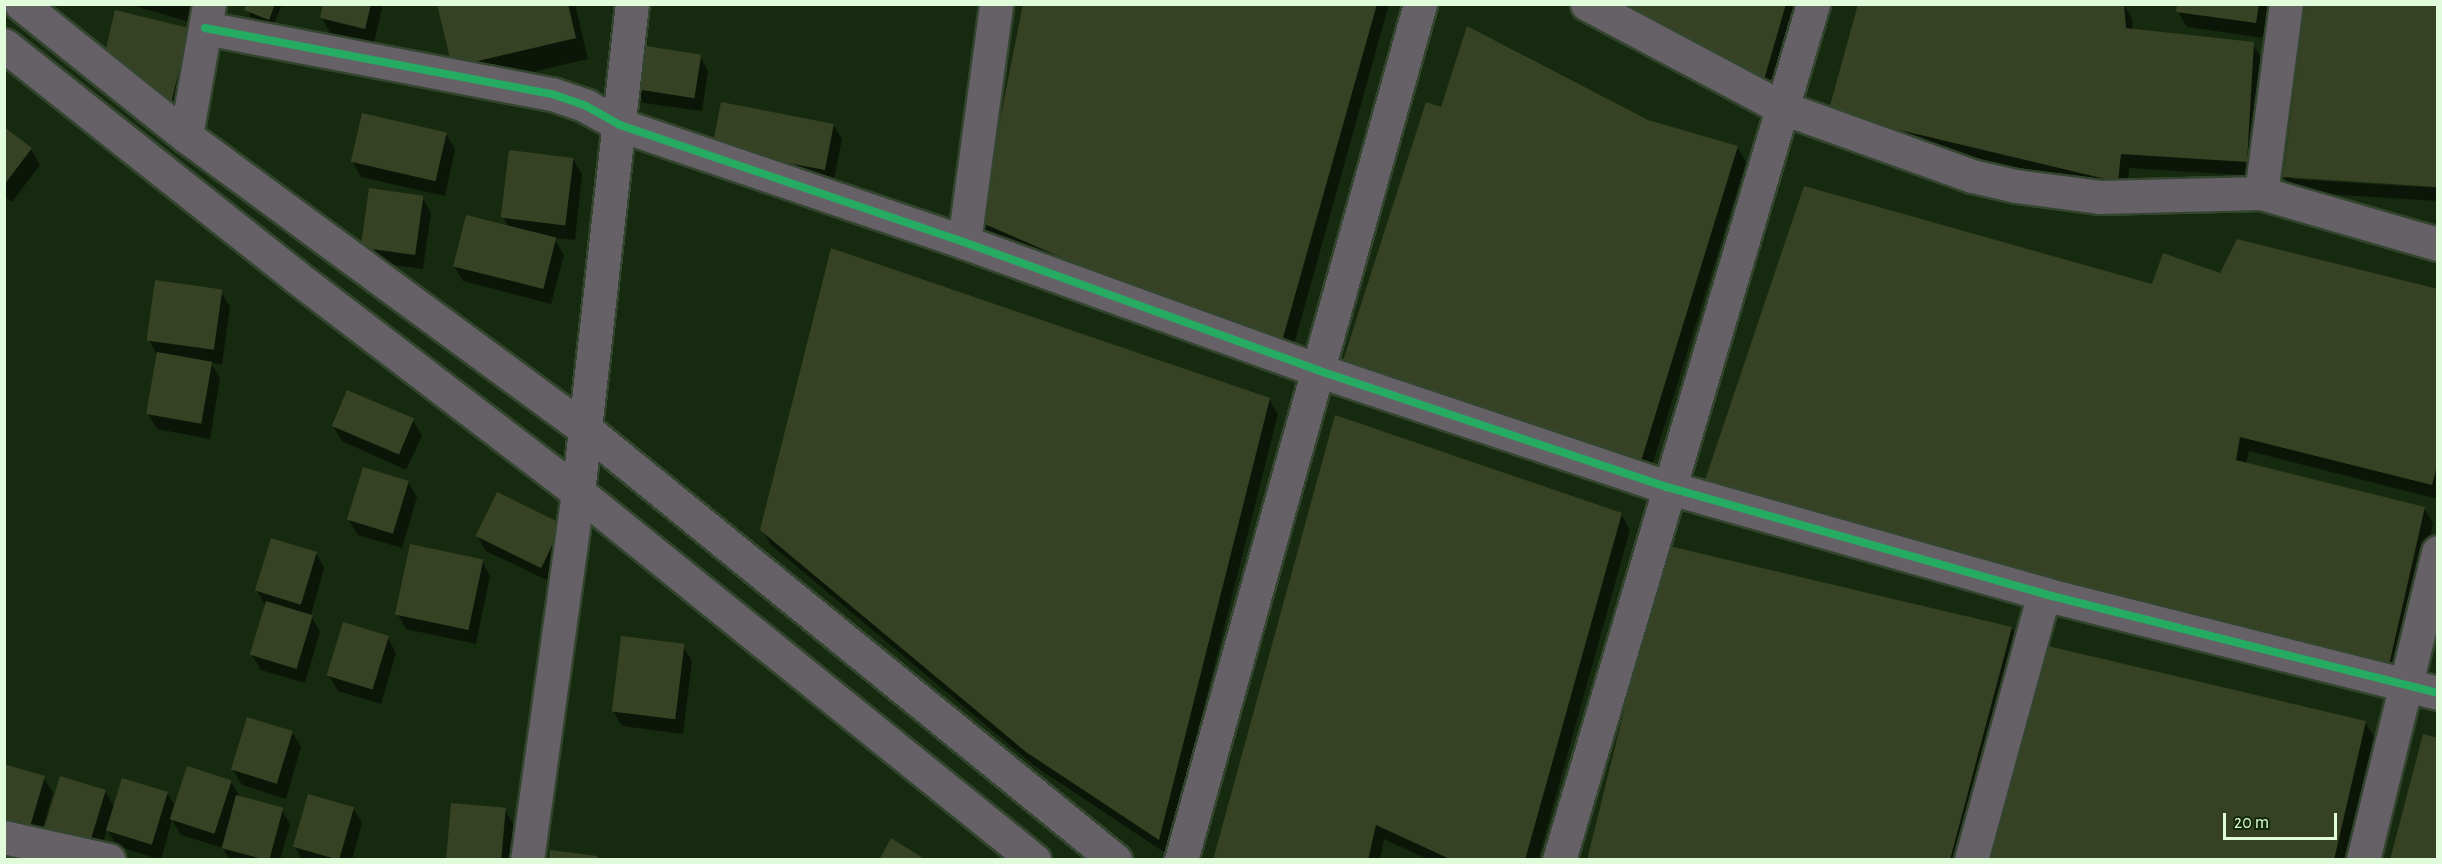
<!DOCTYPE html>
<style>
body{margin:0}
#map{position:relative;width:2442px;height:864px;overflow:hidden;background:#162a0f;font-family:"Alegreya Sans",sans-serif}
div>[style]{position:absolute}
.shadow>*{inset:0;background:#0007}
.building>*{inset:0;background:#364223;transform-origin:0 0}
.roads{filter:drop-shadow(2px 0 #33452e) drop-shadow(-2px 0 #33452e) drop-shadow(0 2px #33452e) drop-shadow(0 -2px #33452e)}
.minor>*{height:33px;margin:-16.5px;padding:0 16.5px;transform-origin:16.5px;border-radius:16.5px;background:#666067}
.cycleway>*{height:8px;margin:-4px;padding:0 4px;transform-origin:4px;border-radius:4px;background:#26ab63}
span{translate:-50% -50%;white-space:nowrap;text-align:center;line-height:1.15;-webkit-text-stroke:4.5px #102907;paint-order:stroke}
.frame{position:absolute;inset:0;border:6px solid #e1fcda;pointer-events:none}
.scale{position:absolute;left:2223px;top:813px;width:114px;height:27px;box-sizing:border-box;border:3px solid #e1fcda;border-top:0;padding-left:8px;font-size:18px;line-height:21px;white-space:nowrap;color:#e1fcda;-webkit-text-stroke:4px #102907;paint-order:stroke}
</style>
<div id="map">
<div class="shadow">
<i style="clip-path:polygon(128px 4px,201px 4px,196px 24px)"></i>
<i style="clip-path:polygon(248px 4px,282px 4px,273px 27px,250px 17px)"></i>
<i style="clip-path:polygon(325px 4px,383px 4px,374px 43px,330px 33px,322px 18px)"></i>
<i style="clip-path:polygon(438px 4px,575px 4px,588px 59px,465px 88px)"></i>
<i style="clip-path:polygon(1025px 4px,1389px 4px,1288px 366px,990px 238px,981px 222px)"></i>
<i style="clip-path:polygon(1590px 4px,1798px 4px,1770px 104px)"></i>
<i style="clip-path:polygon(1860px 4px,2124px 4px,2132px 18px,2133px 30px,2253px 44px,2262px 59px,2255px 176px,2129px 168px,2127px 196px,1839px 128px)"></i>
<i style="clip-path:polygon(2179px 4px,2269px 4px,2264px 38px,2187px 27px,2178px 12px)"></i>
<i style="clip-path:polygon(188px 30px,179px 118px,114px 73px)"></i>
<i style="clip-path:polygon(700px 56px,708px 71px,702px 111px,643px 103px,635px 87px)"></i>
<i style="clip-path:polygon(1442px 109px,1737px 147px,1746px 162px,1647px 482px)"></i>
<i style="clip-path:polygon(833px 124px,842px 139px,833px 184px,723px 163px)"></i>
<i style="clip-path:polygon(4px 129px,31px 149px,40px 165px,12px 202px,4px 197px)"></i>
<i style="clip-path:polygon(446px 134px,455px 149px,445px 196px,361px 177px,353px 162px)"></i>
<i style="clip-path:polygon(573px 159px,582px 174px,575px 240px,554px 238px,564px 255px,551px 304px,463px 281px,454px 266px,509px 228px,504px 218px)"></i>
<i style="clip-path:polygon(2293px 176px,2293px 179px,2438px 188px,2438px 201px,2293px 192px,2284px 177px)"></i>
<i style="clip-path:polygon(422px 197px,431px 213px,423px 269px,371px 262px,362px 247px)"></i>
<i style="clip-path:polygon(2221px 275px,2438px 290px,2438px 499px,2249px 451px,2246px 464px,2424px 508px,2433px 524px,2395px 689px,1713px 504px,2153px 286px)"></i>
<i style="clip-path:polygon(221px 292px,230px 307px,222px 364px,211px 363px,220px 378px,210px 439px,157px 429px,148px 414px,158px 356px,149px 340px)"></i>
<i style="clip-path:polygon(1269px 399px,1278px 414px,1167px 854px,1036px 767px,771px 545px,762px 530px)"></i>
<i style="clip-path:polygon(413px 420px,422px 436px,406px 470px,342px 441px,333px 426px)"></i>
<i style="clip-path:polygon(408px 482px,417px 497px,402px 548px,358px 535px,349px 520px)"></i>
<i style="clip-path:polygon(1621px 514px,1630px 530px,1538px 860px,1429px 860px,1384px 839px,1380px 860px,1214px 860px)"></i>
<i style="clip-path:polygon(562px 525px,551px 582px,486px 551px,477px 536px)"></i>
<i style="clip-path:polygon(316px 553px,324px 568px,311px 615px,320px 632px,305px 683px,261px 670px,252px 655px,266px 607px,257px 591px)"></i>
<i style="clip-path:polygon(482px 561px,490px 576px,476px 644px,406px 629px,397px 613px)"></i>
<i style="clip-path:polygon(2012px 628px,2020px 643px,1962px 860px,1588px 860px)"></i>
<i style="clip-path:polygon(388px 638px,396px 653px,381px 704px,338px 691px,329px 676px)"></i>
<i style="clip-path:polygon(683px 646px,692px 661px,683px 734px,622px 726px,613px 711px)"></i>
<i style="clip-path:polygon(2365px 722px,2374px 737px,2345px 860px,1989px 860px)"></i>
<i style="clip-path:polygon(292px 732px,301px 747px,286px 799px,242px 785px,233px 770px)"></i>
<i style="clip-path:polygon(44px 778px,53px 793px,38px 844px,4px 834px)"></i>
<i style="clip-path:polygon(231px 782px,240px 797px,282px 810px,290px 825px,280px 860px,229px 860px,223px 848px,181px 835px,172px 820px,161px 860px,117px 846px,107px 829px,99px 858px,55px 845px,105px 791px,115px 808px,167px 793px,176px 808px)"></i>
<i style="clip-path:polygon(353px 808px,362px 823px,352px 860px,302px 860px,295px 847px)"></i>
<i style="clip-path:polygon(505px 810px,514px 825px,511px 860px,447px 860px)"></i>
</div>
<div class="building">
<i style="clip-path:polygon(246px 4px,275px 4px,269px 20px,244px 10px)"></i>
<i style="clip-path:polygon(323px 4px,371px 4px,365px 29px,320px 18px)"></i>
<i style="clip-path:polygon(437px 4px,568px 4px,576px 38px,452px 67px)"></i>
<i style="clip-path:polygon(1023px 4px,1377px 4px,1279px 352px,980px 222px)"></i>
<i style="clip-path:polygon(1607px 4px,1786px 4px,1761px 90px)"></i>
<i style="clip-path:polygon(1858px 4px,2124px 4px,2126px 28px,2254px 42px,2247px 162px,2121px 154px,2118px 182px,1828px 113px)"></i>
<i style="clip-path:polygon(2177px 4px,2259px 4px,2256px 23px,2176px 12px)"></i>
<i style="clip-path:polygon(2305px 4px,2438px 4px,2438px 187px,2283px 177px)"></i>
<i style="clip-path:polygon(115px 10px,189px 28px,171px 104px,104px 57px)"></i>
<i style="clip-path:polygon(1467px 26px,1648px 120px,1738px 146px,1639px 468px,1340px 370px,1426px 102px,1441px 107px)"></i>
<i style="left:640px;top:45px;width:62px;height:44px;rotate:9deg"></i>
<i style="left:721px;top:102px;width:115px;height:47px;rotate:11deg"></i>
<i style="left:362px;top:113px;width:87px;height:50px;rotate:13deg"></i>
<i style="clip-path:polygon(4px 127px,32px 148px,4px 185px)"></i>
<i style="left:509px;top:150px;width:65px;height:68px;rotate:7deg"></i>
<i style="clip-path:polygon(1804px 186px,2152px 284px,2163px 253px,2220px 273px,2237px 239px,2438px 289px,2438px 462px,2432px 485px,2240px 437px,2236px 460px,2425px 507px,2387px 674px,1702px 489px)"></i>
<i style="left:369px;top:188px;width:55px;height:60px;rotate:8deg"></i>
<i style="left:466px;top:215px;width:93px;height:53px;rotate:14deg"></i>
<i style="clip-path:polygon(831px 248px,1270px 398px,1159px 840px,1026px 752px,760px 530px)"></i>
<i style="left:155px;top:280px;width:68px;height:61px;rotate:8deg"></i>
<i style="left:157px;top:352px;width:56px;height:63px;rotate:10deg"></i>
<i style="left:347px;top:390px;width:73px;height:39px;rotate:23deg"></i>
<i style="clip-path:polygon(1335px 415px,1622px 513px,1525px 860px,1452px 860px,1376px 825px,1368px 860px,1213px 860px)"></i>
<i style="left:363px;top:467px;width:48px;height:55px;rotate:17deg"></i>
<i style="left:497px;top:492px;width:73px;height:49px;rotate:26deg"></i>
<i style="left:271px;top:538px;width:48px;height:55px;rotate:17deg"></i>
<i style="left:410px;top:544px;width:75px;height:72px;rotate:12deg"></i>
<i style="clip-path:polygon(1665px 545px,2012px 627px,1950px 860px,1587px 860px)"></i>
<i style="left:266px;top:601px;width:49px;height:56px;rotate:17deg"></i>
<i style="left:343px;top:622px;width:48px;height:56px;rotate:17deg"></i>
<i style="left:621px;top:636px;width:64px;height:76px;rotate:7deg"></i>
<i style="clip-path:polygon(2048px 646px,2366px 721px,2334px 860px,1988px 860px)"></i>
<i style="left:247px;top:717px;width:48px;height:55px;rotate:17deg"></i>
<i style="clip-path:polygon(2423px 734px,2438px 738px,2438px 860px,2390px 860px)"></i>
<i style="clip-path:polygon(4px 764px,45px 776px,29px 830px,4px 822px)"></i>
<i style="left:187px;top:766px;width:47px;height:56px;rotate:18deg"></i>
<i style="left:60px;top:776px;width:48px;height:56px;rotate:17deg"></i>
<i style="left:122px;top:778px;width:48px;height:55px;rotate:17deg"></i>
<i style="left:308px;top:794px;width:48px;height:55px;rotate:16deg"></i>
<i style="left:236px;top:795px;width:49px;height:55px;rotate:15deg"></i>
<i style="left:451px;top:803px;width:55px;height:57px;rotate:5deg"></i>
<i style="clip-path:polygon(891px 838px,926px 860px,879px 860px)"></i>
<i style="clip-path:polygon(550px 850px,597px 856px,597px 860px,549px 860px)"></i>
</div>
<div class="roads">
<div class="minor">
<i style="left:21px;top:4px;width:211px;rotate:38.7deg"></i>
<i style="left:186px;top:136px;width:494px;rotate:36.3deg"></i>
<i style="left:584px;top:428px;width:685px;rotate:39.13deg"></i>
<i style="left:1587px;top:4px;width:222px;rotate:28deg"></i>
<i style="left:1783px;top:108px;width:201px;rotate:19.8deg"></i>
<i style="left:1972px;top:176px;width:45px;rotate:12.8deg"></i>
<i style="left:2016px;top:186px;width:84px;rotate:7.5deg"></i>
<i style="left:2099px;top:197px;width:162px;rotate:-1.4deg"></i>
<i style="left:2261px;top:193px;width:184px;rotate:16.1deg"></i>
<i style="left:205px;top:28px;width:353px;rotate:10.8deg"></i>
<i style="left:552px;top:94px;width:36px;rotate:19deg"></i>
<i style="left:586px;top:106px;width:39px;rotate:29deg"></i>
<i style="left:620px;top:125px;width:363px;rotate:18.8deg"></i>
<i style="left:964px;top:242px;width:375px;rotate:19.9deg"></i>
<i style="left:1317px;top:370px;width:369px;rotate:18.5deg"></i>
<i style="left:1667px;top:487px;width:392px;rotate:15.8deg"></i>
<i style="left:2044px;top:594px;width:406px;rotate:14.1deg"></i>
<i style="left:4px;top:45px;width:372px;rotate:38.4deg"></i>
<i style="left:295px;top:276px;width:356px;rotate:37.4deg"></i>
<i style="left:578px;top:492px;width:586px;rotate:38.9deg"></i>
<i style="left:186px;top:136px;width:134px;rotate:-80.1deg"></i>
<i style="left:2261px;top:193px;width:191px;rotate:-82.5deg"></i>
<i style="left:964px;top:242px;width:240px;rotate:-82.3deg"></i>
<i style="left:4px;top:837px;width:107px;rotate:12.4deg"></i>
<i style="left:527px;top:860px;width:372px;rotate:-82.1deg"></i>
<i style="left:578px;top:492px;width:491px;rotate:-83.7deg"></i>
<i style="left:1181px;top:860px;width:889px;rotate:-74.4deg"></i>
<i style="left:1559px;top:860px;width:893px;rotate:-73.47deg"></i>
<i style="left:1971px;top:860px;width:276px;rotate:-74.7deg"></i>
<i style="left:2363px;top:860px;width:317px;rotate:-76.3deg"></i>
</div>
</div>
<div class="cycleway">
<i style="left:205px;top:28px;width:353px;rotate:10.8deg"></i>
<i style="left:552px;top:94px;width:36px;rotate:19deg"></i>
<i style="left:586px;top:106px;width:39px;rotate:29deg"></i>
<i style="left:620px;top:125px;width:363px;rotate:18.8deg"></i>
<i style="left:964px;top:242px;width:375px;rotate:19.9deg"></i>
<i style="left:1317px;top:370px;width:369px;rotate:18.5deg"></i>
<i style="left:1667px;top:487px;width:392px;rotate:15.8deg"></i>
<i style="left:2044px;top:594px;width:406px;rotate:14.1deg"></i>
</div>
<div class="frame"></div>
<div class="scale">20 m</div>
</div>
